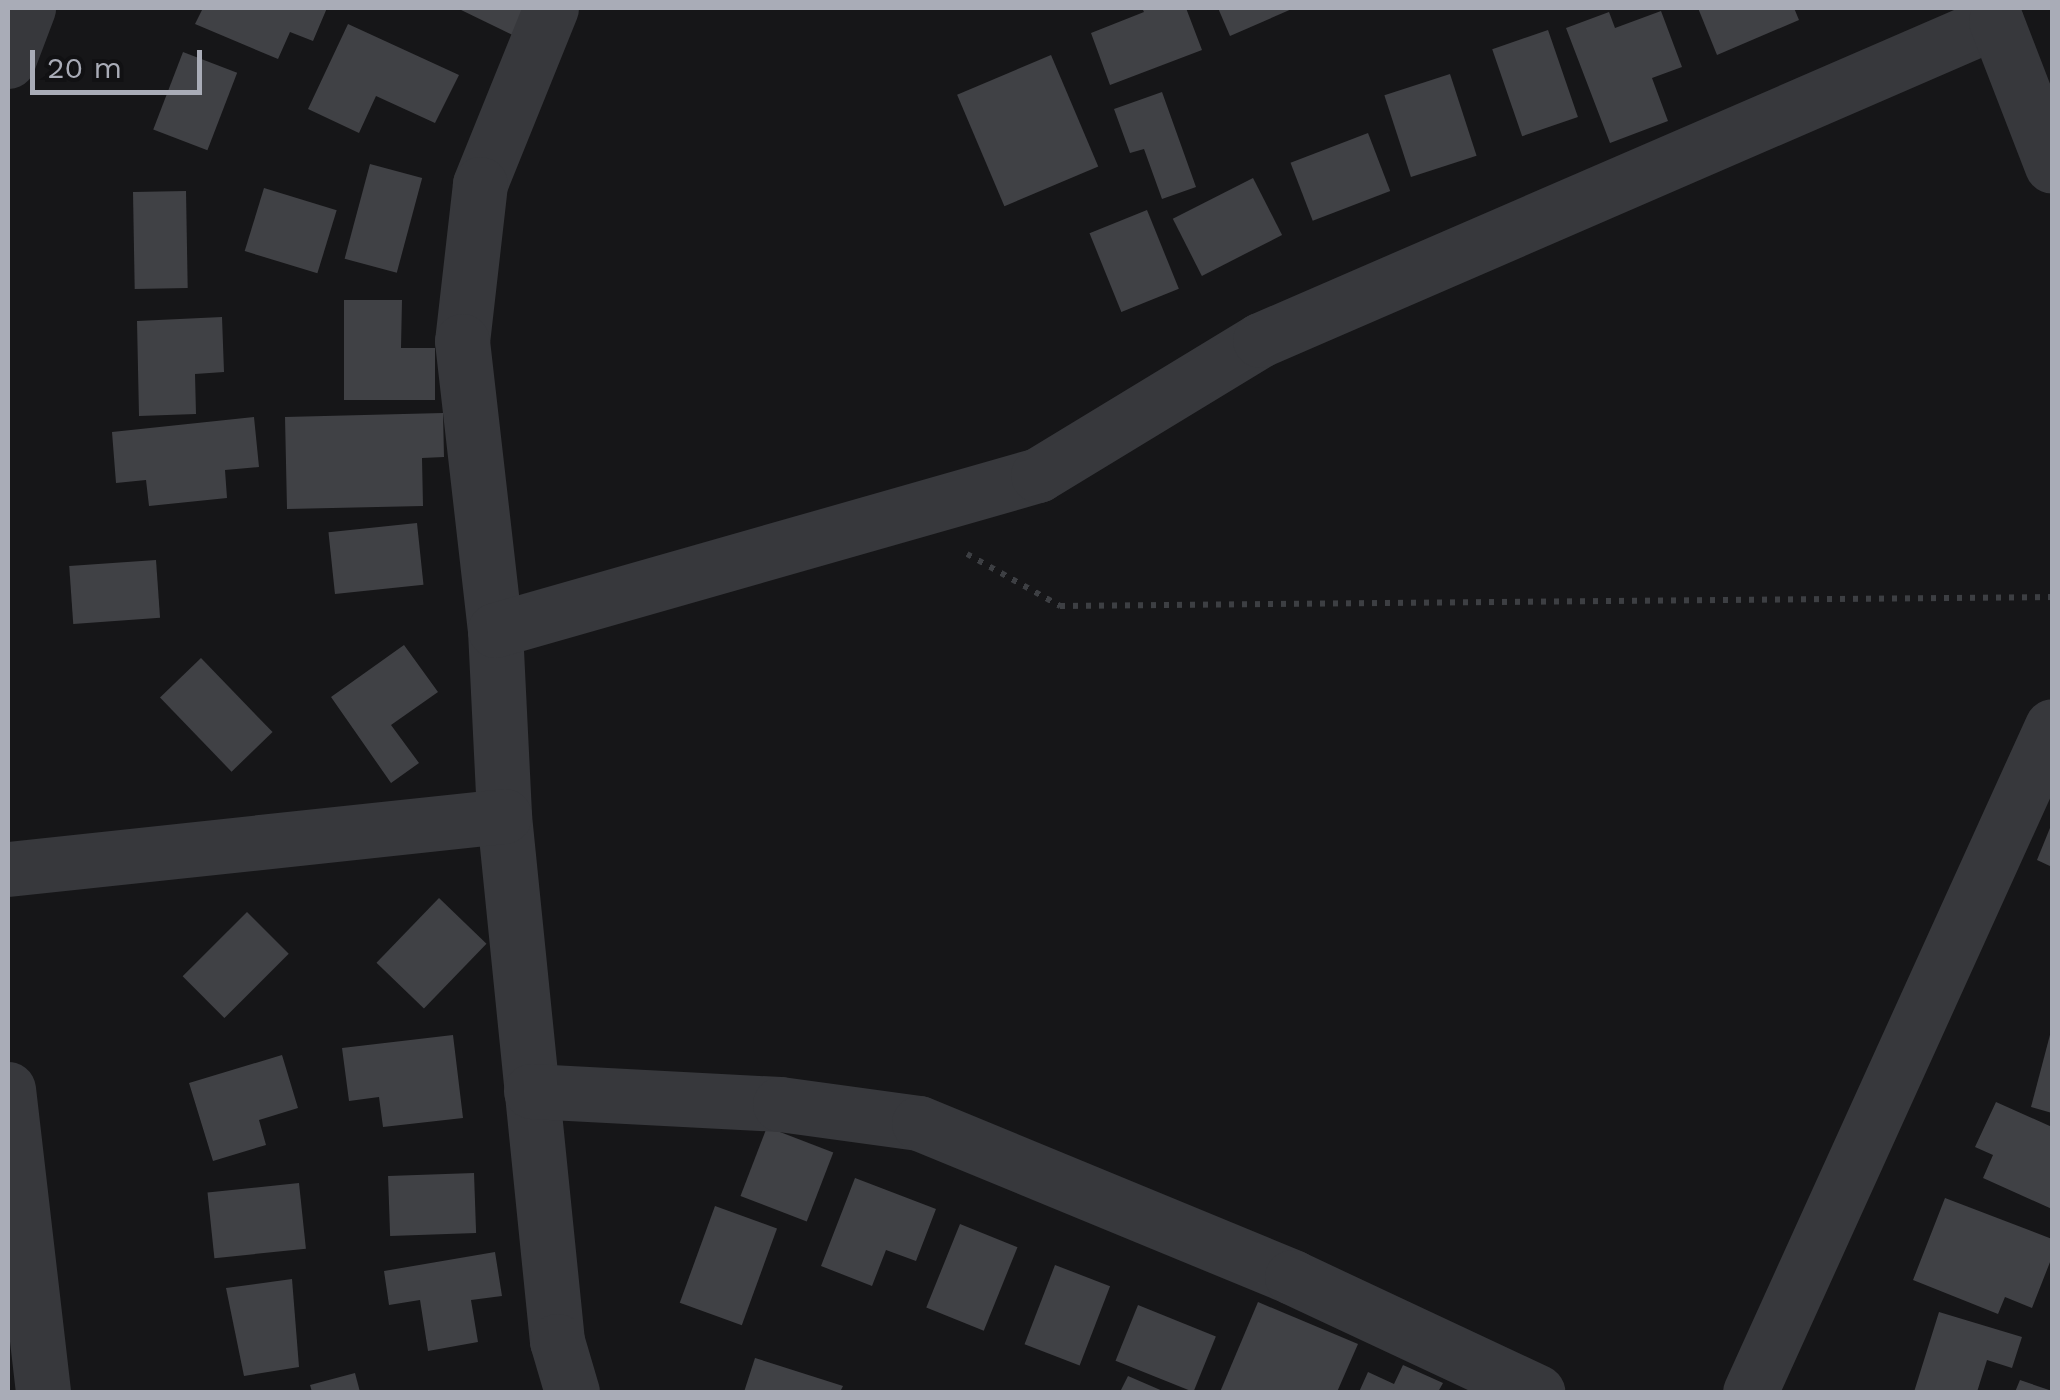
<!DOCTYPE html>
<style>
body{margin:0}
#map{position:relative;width:2060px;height:1400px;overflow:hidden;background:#161618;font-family:"Work Sans",sans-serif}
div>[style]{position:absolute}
.building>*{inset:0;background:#404145;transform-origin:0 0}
.path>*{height:6px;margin-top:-3px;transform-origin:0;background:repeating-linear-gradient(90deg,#3d3f43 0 5px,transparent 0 13px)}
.minor>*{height:55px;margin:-27.5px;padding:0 27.5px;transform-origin:27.5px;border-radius:27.5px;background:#37383c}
span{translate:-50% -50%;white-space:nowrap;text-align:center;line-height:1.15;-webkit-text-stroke:8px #111113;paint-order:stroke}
.frame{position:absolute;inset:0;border:10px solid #a9acb7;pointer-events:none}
.scale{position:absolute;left:30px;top:50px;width:172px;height:45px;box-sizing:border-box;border:5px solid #a9acb7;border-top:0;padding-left:12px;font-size:30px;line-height:35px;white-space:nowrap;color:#a9acb7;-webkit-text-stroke:8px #111113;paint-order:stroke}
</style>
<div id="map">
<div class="building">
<i style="clip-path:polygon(203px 8px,327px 8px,313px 41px,290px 32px,278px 59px,195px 24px)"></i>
<i style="clip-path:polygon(457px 8px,541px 8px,525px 41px)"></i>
<i style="clip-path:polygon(1142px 8px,1186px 8px,1202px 50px,1110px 85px,1091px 33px,1144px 12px)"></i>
<i style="clip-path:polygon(1218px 8px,1294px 8px,1230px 36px)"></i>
<i style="clip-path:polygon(1698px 8px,1794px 8px,1799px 20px,1717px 55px)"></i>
<i style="clip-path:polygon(1661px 11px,1682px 67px,1652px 78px,1668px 121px,1610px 143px,1566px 28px,1609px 12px,1615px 28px)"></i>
<i style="clip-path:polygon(348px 24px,459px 75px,435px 123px,376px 96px,359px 133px,308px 109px)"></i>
<i style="left:1548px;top:30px;width:92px;height:59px;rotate:71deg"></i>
<i style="left:183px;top:52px;width:58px;height:83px;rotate:21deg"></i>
<i style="left:1051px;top:55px;width:121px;height:102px;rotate:67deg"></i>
<i style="left:1450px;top:74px;width:86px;height:69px;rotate:72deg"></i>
<i style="clip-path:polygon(1162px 92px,1196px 187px,1162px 199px,1144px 149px,1130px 153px,1114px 109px)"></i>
<i style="left:1368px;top:133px;width:62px;height:83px;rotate:69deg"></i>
<i style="left:370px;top:164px;width:54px;height:98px;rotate:15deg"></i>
<i style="left:1253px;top:178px;width:64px;height:90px;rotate:63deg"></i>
<i style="left:264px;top:188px;width:76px;height:66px;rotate:17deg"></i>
<i style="left:186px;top:191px;width:97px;height:53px;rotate:89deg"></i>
<i style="left:1147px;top:210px;width:85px;height:62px;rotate:68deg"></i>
<i style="clip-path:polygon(344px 300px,402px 300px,401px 348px,435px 348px,435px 400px,344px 400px)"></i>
<i style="clip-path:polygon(222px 317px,224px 372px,195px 374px,196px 414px,139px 416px,137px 321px)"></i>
<i style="clip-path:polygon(443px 413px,444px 457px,422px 458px,423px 506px,287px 509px,285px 417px)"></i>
<i style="clip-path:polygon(254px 417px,259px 467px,225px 470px,227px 498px,149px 506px,146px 480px,116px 483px,112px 432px)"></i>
<i style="left:417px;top:523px;width:62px;height:89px;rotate:84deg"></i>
<i style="left:156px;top:560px;width:58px;height:87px;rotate:86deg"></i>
<i style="clip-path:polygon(404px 645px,438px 692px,391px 725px,419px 763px,391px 783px,331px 697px)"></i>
<i style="left:201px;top:658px;width:103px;height:57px;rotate:46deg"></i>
<i style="clip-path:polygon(2052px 823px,2052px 867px,2037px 860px)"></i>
<i style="left:439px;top:898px;width:66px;height:90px;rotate:44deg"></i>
<i style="left:247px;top:912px;width:59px;height:91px;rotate:45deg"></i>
<i style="clip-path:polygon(2051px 1031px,2052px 1031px,2052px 1113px,2031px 1107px)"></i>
<i style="clip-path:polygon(453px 1035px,463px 1118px,383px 1127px,379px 1097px,349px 1101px,342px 1048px)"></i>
<i style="clip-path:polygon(282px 1055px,298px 1108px,259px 1120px,266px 1145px,213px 1161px,189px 1083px)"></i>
<i style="clip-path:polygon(1996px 1102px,2052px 1127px,2052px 1209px,1983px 1178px,1993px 1155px,1975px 1147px)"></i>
<i style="left:767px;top:1127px;width:71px;height:74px;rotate:21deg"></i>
<i style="left:474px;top:1173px;width:60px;height:86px;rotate:88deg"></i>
<i style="clip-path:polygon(855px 1178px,936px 1209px,916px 1261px,886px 1250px,872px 1286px,821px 1266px)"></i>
<i style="left:299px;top:1183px;width:66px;height:92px;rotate:84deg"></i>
<i style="clip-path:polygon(1945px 1198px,2052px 1239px,2052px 1257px,2032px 1308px,2005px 1297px,1998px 1314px,1913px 1280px)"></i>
<i style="left:715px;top:1206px;width:66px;height:103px;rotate:20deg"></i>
<i style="left:960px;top:1224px;width:62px;height:90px;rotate:22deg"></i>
<i style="clip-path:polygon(495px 1252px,502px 1296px,471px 1300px,478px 1342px,428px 1351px,420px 1300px,389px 1305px,384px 1271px)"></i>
<i style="left:1055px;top:1265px;width:59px;height:85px;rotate:21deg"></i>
<i style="clip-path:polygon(292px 1279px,299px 1367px,244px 1376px,226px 1288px)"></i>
<i style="clip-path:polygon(1258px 1302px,1358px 1344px,1337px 1392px,1220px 1392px)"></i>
<i style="left:1138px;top:1305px;width:84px;height:60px;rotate:22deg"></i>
<i style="clip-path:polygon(1939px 1312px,2022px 1337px,2012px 1368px,1987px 1360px,1977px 1392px,1914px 1392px)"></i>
<i style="clip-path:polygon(755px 1358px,843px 1386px,840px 1392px,744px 1392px)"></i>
<i style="clip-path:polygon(1403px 1365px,1443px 1383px,1438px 1392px,1359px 1392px,1368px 1372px,1394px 1384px)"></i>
<i style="clip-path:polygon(355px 1373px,360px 1392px,312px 1392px,310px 1385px)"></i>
<i style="clip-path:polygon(1128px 1376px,1165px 1392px,1120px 1392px)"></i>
<i style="clip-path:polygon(2020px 1380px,2052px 1391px,2052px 1392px,2015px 1392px)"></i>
</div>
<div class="path">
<i style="left:967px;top:554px;width:107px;rotate:29.2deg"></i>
<i style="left:1060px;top:606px;width:992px;rotate:-0.52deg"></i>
</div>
<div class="minor">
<i style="left:551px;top:8px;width:190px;rotate:112deg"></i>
<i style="left:480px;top:184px;width:158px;rotate:96.5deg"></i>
<i style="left:462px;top:341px;width:291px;rotate:83.5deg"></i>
<i style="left:495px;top:630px;width:186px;rotate:87.2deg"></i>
<i style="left:504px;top:816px;width:528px;rotate:84.24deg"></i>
<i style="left:557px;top:1341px;width:53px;rotate:73.6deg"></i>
<i style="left:8px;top:61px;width:57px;rotate:-69.3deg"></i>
<i style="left:495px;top:630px;width:565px;rotate:-15.93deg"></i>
<i style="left:1038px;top:475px;width:260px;rotate:-31.3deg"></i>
<i style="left:1260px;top:340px;width:802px;rotate:-23.43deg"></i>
<i style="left:1996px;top:21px;width:155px;rotate:68.9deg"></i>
<i style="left:8px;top:869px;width:499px;rotate:-6.1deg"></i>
<i style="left:8px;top:1089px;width:305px;rotate:83.4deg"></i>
<i style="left:531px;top:1091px;width:249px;rotate:3deg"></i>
<i style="left:780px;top:1104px;width:140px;rotate:7.8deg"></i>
<i style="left:919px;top:1123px;width:404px;rotate:22.4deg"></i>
<i style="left:1292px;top:1277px;width:271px;rotate:25.1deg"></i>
<i style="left:1750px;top:1392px;width:731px;rotate:-65.61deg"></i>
</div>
<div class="frame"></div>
<div class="scale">20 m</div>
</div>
